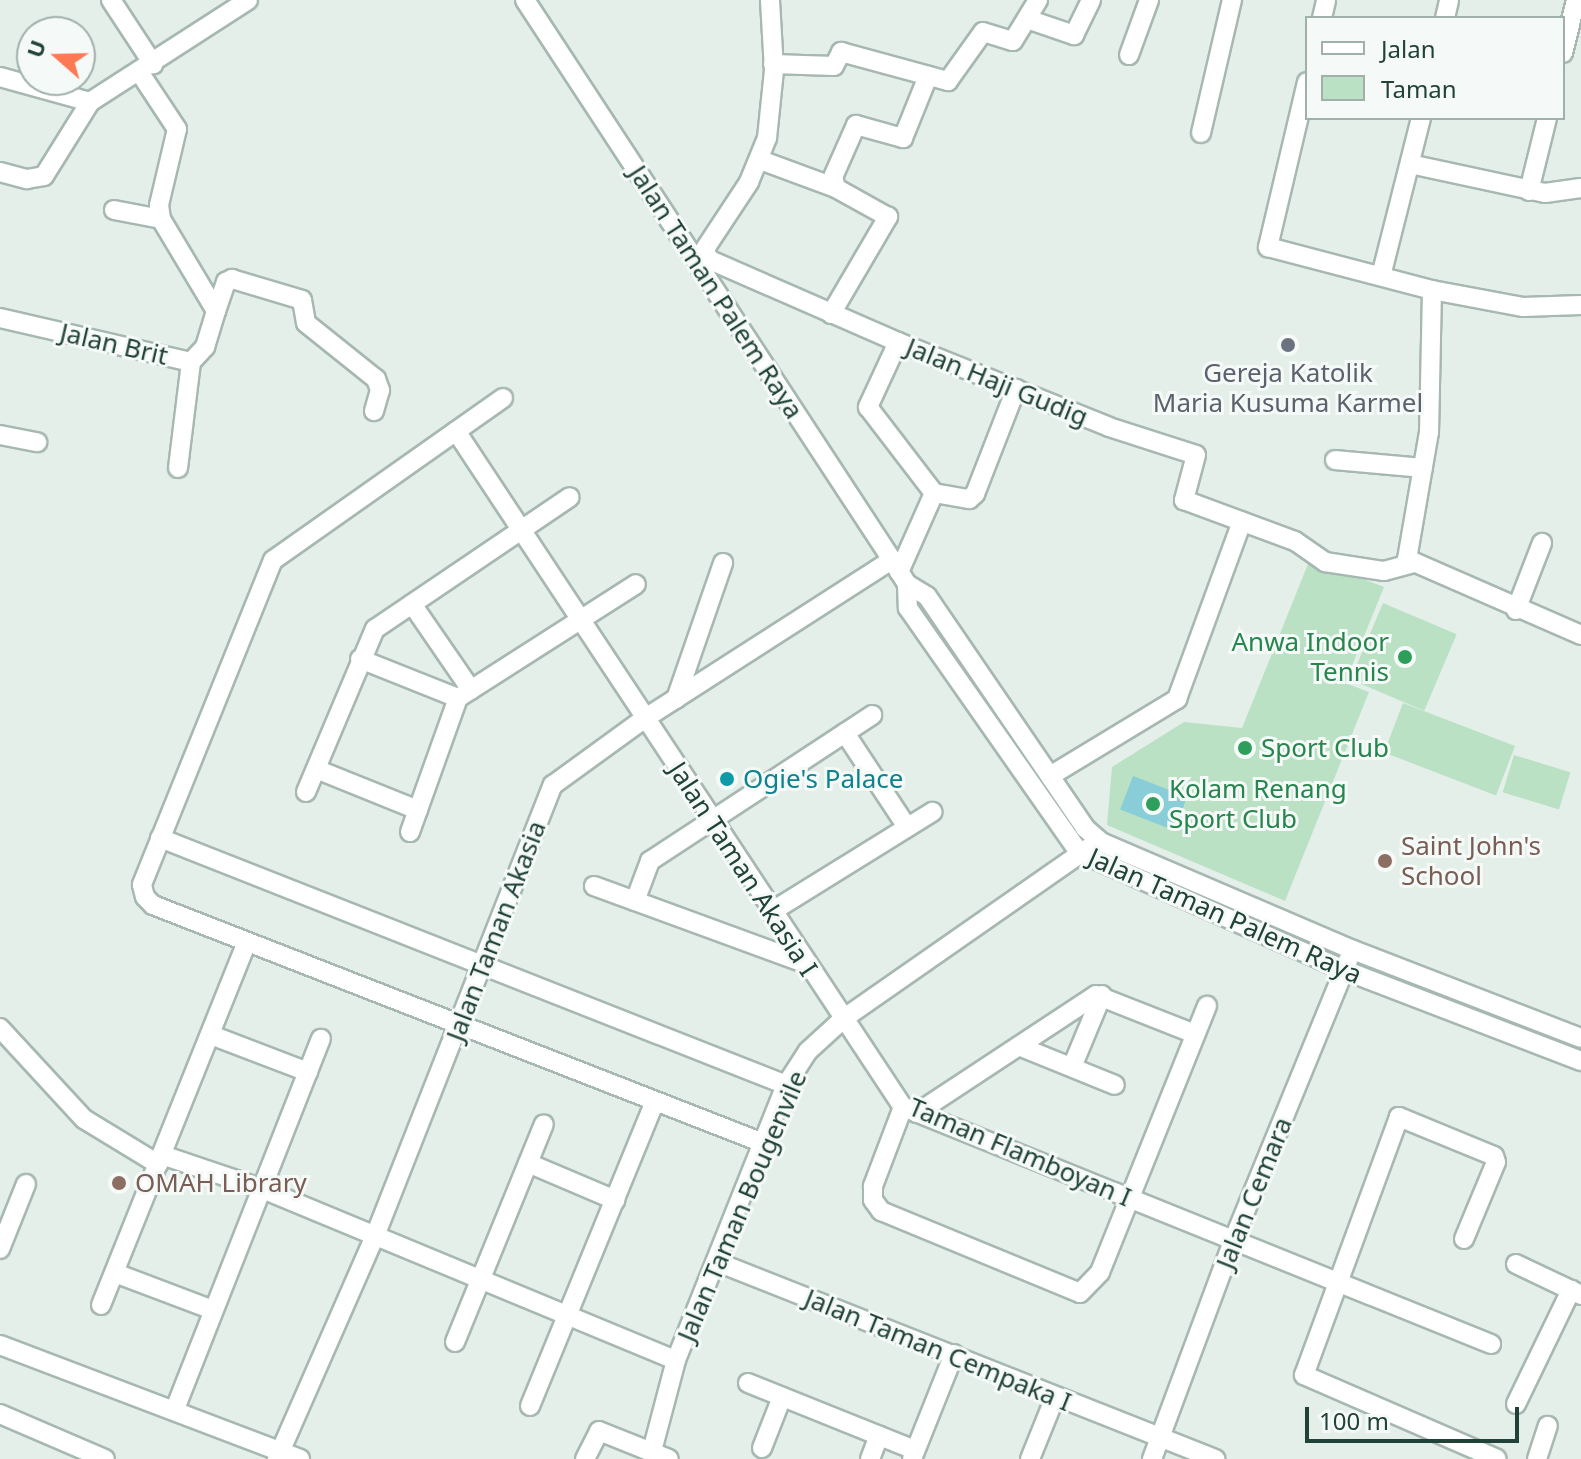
<!DOCTYPE html>
<style>
body{margin:0}
#map{position:relative;width:1581px;height:1459px;overflow:hidden;background:#e4efea;font-family:"Noto Sans",sans-serif}
div>[style]{position:absolute}
.green>*{inset:0;background:#bbe1c5;transform-origin:0 0}
.water>*{inset:0;background:#88cdd7;transform-origin:0 0}
.roads{filter:drop-shadow(2px 0 #a6b8b1) drop-shadow(-2px 0 #a6b8b1) drop-shadow(0 2px #a6b8b1) drop-shadow(0 -2px #a6b8b1)}
.minor>*{height:18px;margin:-9px;padding:0 9px;transform-origin:9px;border-radius:9px;background:#fff}
.dots>*{width:22px;height:22px;translate:-50% -50%;box-sizing:border-box;border:4px solid #f5faf8;border-radius:50%}
span{translate:-50% -50%;white-space:nowrap;text-align:center;line-height:1.15;-webkit-text-stroke:6px #f5faf8;paint-order:stroke}
.street-label{font-size:26px;color:#214238}
.worship-label{font-size:26px;color:#5b616d}
.leisure-label{font-size:26px;color:#27864d}
.right{translate:-100% -50%;text-align:right}
.left{translate:0 -50%;text-align:left}
.culture-label{font-size:26px;color:#0d838f}
.education-label{font-size:26px;color:#785e54}
.legend{position:absolute;left:1305px;top:16px;width:260px;height:104px;box-sizing:border-box;background:#f5faf8;border:2px solid #a0b0ab;margin:0;padding:10px 14px;list-style:none;font-size:24px;color:#214238}
.legend li{display:flex;align-items:center;gap:16px;height:40px}
.legend b{width:40px;border:2px solid #a0b0ab}
.north{position:absolute;left:16px;top:16px;width:80px;height:80px;box-sizing:border-box;background:#f5faf8;border:2px solid #a0b0ab;border-radius:50%;rotate:290deg;font-size:22px;font-weight:700;line-height:32px;text-align:center;color:#214238}
.north::after{content:'';display:block;margin:auto;width:28px;height:36px;background:#fc7954;clip-path:polygon(50% 0,100% 100%,50% 72%,0 100%)}
.scale{position:absolute;left:1305px;top:1407px;width:214px;height:36px;box-sizing:border-box;border:4px solid #214238;border-top:0;padding-left:10px;font-size:24px;line-height:28px;white-space:nowrap;color:#214238;-webkit-text-stroke:6px #f5faf8;paint-order:stroke}
</style>
<div id="map">
<div class="green">
<i style="clip-path:polygon(1310px 559px,1384px 587px,1345px 683px,1369px 692px,1285px 901px,1107px 825px,1112px 767px,1184px 722px,1242px 728px)"></i>
<i style="left:1383px;top:603px;width:80px;height:83px;rotate:23deg"></i>
<i style="left:1403px;top:703px;width:120px;height:53px;rotate:21deg"></i>
<i style="left:1514px;top:755px;width:59px;height:39px;rotate:17deg"></i>
</div>
<div class="water">
<i style="left:1133px;top:776px;width:58px;height:36px;rotate:21deg"></i>
</div>
<div class="roads">
<div class="minor">
<i style="left:111px;top:0;width:77px;rotate:56.7deg"></i>
<i style="left:525px;top:0;width:670px;rotate:56.76deg"></i>
<i style="left:892px;top:560px;width:28px;rotate:58deg"></i>
<i style="left:907px;top:584px;width:24px;rotate:88deg"></i>
<i style="left:908px;top:608px;width:298px;rotate:55deg"></i>
<i style="left:1079px;top:852px;width:290px;rotate:24deg"></i>
<i style="left:1344px;top:970px;width:254px;rotate:21deg"></i>
<i style="left:1322px;top:18px;width:18px;rotate:-77deg"></i>
<i style="left:1445px;top:18px;width:18px;rotate:-77deg"></i>
<i style="left:1027px;top:19px;width:50px;rotate:18.8deg"></i>
<i style="left:1074px;top:35px;width:39px;rotate:-64deg"></i>
<i style="left:1563px;top:53px;width:55px;rotate:-76.2deg"></i>
<i style="left:1129px;top:55px;width:59px;rotate:-70deg"></i>
<i style="left:773px;top:64px;width:61px;rotate:1.9deg"></i>
<i style="left:834px;top:66px;width:16px;rotate:-63deg"></i>
<i style="left:841px;top:52px;width:111px;rotate:15.2deg"></i>
<i style="left:948px;top:81px;width:60px;rotate:-54.5deg"></i>
<i style="left:983px;top:32px;width:31px;rotate:17deg"></i>
<i style="left:1013px;top:41px;width:48px;rotate:-58.6deg"></i>
<i style="left:0;top:77px;width:93px;rotate:15.5deg"></i>
<i style="left:1307px;top:82px;width:170px;rotate:103.3deg"></i>
<i style="left:1268px;top:247px;width:170px;rotate:14.7deg"></i>
<i style="left:1432px;top:290px;width:93px;rotate:10.6deg"></i>
<i style="left:1523px;top:307px;width:58px;rotate:-2deg"></i>
<i style="left:1201px;top:133px;width:137px;rotate:-76.9deg"></i>
<i style="left:760px;top:160px;width:81px;rotate:20.2deg"></i>
<i style="left:1410px;top:164px;width:138px;rotate:12.1deg"></i>
<i style="left:1545px;top:193px;width:36px;rotate:-8deg"></i>
<i style="left:0;top:172px;width:28px;rotate:15deg"></i>
<i style="left:27px;top:179px;width:17px;rotate:-10deg"></i>
<i style="left:44px;top:176px;width:87px;rotate:-58.1deg"></i>
<i style="left:90px;top:102px;width:188px;rotate:-32.8deg"></i>
<i style="left:1529px;top:191px;width:75px;rotate:-76.1deg"></i>
<i style="left:114px;top:210px;width:48px;rotate:10.8deg"></i>
<i style="left:705px;top:252px;width:9px;rotate:58deg"></i>
<i style="left:710px;top:260px;width:205px;rotate:23.6deg"></i>
<i style="left:898px;top:342px;width:227px;rotate:21.9deg"></i>
<i style="left:1109px;top:427px;width:91px;rotate:17.8deg"></i>
<i style="left:1196px;top:455px;width:47px;rotate:104.9deg"></i>
<i style="left:1184px;top:500px;width:118px;rotate:20.3deg"></i>
<i style="left:1295px;top:541px;width:37px;rotate:35deg"></i>
<i style="left:1325px;top:562px;width:60px;rotate:8.7deg"></i>
<i style="left:1384px;top:571px;width:28px;rotate:-15deg"></i>
<i style="left:697px;top:261px;width:95px;rotate:-56.6deg"></i>
<i style="left:749px;top:182px;width:48px;rotate:-67.8deg"></i>
<i style="left:767px;top:138px;width:68px;rotate:-84.1deg"></i>
<i style="left:774px;top:70px;width:70px;rotate:-93.3deg"></i>
<i style="left:1381px;top:276px;width:163px;rotate:-75.8deg"></i>
<i style="left:1432px;top:290px;width:142px;rotate:91.2deg"></i>
<i style="left:1429px;top:432px;width:129px;rotate:99.8deg"></i>
<i style="left:1407px;top:559px;width:190px;rotate:23.6deg"></i>
<i style="left:216px;top:311px;width:31px;rotate:-71deg"></i>
<i style="left:226px;top:282px;width:7px;rotate:-27deg"></i>
<i style="left:232px;top:279px;width:73px;rotate:16.7deg"></i>
<i style="left:302px;top:300px;width:23px;rotate:80deg"></i>
<i style="left:306px;top:323px;width:90px;rotate:38.7deg"></i>
<i style="left:376px;top:379px;width:12px;rotate:70deg"></i>
<i style="left:380px;top:390px;width:22px;rotate:106deg"></i>
<i style="left:831px;top:314px;width:113px;rotate:-59.6deg"></i>
<i style="left:888px;top:217px;width:60px;rotate:-150.9deg"></i>
<i style="left:836px;top:188px;width:11px;rotate:-105deg"></i>
<i style="left:833px;top:177px;width:57px;rotate:-66.1deg"></i>
<i style="left:856px;top:125px;width:49px;rotate:15.5deg"></i>
<i style="left:903px;top:138px;width:67px;rotate:-68deg"></i>
<i style="left:0;top:318px;width:196px;rotate:13deg"></i>
<i style="left:191px;top:362px;width:21px;rotate:-47deg"></i>
<i style="left:205px;top:347px;width:38px;rotate:-73deg"></i>
<i style="left:216px;top:311px;width:107px;rotate:-120.9deg"></i>
<i style="left:161px;top:219px;width:14px;rotate:-98deg"></i>
<i style="left:159px;top:205px;width:78px;rotate:-76.7deg"></i>
<i style="left:177px;top:129px;width:67px;rotate:-123.5deg"></i>
<i style="left:898px;top:342px;width:72px;rotate:114.8deg"></i>
<i style="left:868px;top:407px;width:108px;rotate:52.5deg"></i>
<i style="left:934px;top:493px;width:36px;rotate:10deg"></i>
<i style="left:969px;top:499px;width:8px;rotate:-40deg"></i>
<i style="left:975px;top:494px;width:113px;rotate:-68.7deg"></i>
<i style="left:503px;top:398px;width:281px;rotate:144.8deg"></i>
<i style="left:273px;top:560px;width:350px;rotate:112deg"></i>
<i style="left:142px;top:885px;width:12px;rotate:76deg"></i>
<i style="left:145px;top:897px;width:11px;rotate:45deg"></i>
<i style="left:153px;top:905px;width:655px;rotate:21.31deg"></i>
<i style="left:456px;top:431px;width:810px;rotate:56.53deg"></i>
<i style="left:903px;top:1107px;width:634px;rotate:21.95deg"></i>
<i style="left:0;top:435px;width:38px;rotate:11deg"></i>
<i style="left:1335px;top:460px;width:88px;rotate:5.2deg"></i>
<i style="left:178px;top:468px;width:107px;rotate:-83deg"></i>
<i style="left:899px;top:572px;width:86px;rotate:-66.1deg"></i>
<i style="left:907px;top:584px;width:23px;rotate:31deg"></i>
<i style="left:927px;top:596px;width:281px;rotate:55.7deg"></i>
<i style="left:1085px;top:828px;width:21px;rotate:41deg"></i>
<i style="left:1101px;top:842px;width:274px;rotate:23.2deg"></i>
<i style="left:1353px;top:950px;width:244px;rotate:21.1deg"></i>
<i style="left:412px;top:604px;width:104px;rotate:55.5deg"></i>
<i style="left:1516px;top:610px;width:72px;rotate:-68.8deg"></i>
<i style="left:360px;top:659px;width:105px;rotate:21.7deg"></i>
<i style="left:676px;top:699px;width:144px;rotate:-70.9deg"></i>
<i style="left:845px;top:733px;width:113px;rotate:56.6deg"></i>
<i style="left:316px;top:769px;width:110px;rotate:21.9deg"></i>
<i style="left:1050px;top:776px;width:149px;rotate:-31.2deg"></i>
<i style="left:1177px;top:699px;width:189px;rotate:-69.9deg"></i>
<i style="left:306px;top:792px;width:177px;rotate:-67.1deg"></i>
<i style="left:375px;top:629px;width:235px;rotate:-34.1deg"></i>
<i style="left:410px;top:832px;width:142px;rotate:-70.3deg"></i>
<i style="left:458px;top:698px;width:211px;rotate:-32.6deg"></i>
<i style="left:160px;top:838px;width:673px;rotate:21.53deg"></i>
<i style="left:594px;top:886px;width:224px;rotate:20.1deg"></i>
<i style="left:635px;top:901px;width:43px;rotate:-69.4deg"></i>
<i style="left:650px;top:861px;width:266px;rotate:-33.3deg"></i>
<i style="left:771px;top:912px;width:190px;rotate:-31.8deg"></i>
<i style="left:0;top:1028px;width:124px;rotate:47.3deg"></i>
<i style="left:84px;top:1119px;width:87px;rotate:31.3deg"></i>
<i style="left:211px;top:1035px;width:104px;rotate:20.9deg"></i>
<i style="left:1021px;top:1047px;width:101px;rotate:22deg"></i>
<i style="left:1072px;top:1067px;width:78px;rotate:-67.4deg"></i>
<i style="left:903px;top:1107px;width:85px;rotate:110.8deg"></i>
<i style="left:873px;top:1186px;width:14px;rotate:90deg"></i>
<i style="left:873px;top:1200px;width:14px;rotate:54deg"></i>
<i style="left:881px;top:1211px;width:215px;rotate:22.4deg"></i>
<i style="left:1080px;top:1293px;width:29px;rotate:-46deg"></i>
<i style="left:1100px;top:1272px;width:287px;rotate:-68.1deg"></i>
<i style="left:917px;top:1113px;width:214px;rotate:-33.4deg"></i>
<i style="left:1096px;top:995px;width:106px;rotate:21.5deg"></i>
<i style="left:162px;top:1155px;width:103px;rotate:18.6deg"></i>
<i style="left:260px;top:1188px;width:450px;rotate:22.5deg"></i>
<i style="left:528px;top:1163px;width:95px;rotate:23deg"></i>
<i style="left:1464px;top:1239px;width:83px;rotate:-67.4deg"></i>
<i style="left:1496px;top:1162px;width:6px;rotate:-108deg"></i>
<i style="left:1494px;top:1156px;width:103px;rotate:-157.7deg"></i>
<i style="left:1399px;top:1117px;width:275px;rotate:110.2deg"></i>
<i style="left:1304px;top:1375px;width:210px;rotate:23.5deg"></i>
<i style="left:0;top:1249px;width:70px;rotate:-68.2deg"></i>
<i style="left:717px;top:1262px;width:536px;rotate:21.58deg"></i>
<i style="left:1516px;top:1264px;width:72px;rotate:25.5deg"></i>
<i style="left:115px;top:1273px;width:105px;rotate:20.7deg"></i>
<i style="left:101px;top:1305px;width:391px;rotate:-68.1deg"></i>
<i style="left:455px;top:1342px;width:235px;rotate:-67.8deg"></i>
<i style="left:0;top:1345px;width:321px;rotate:20.8deg"></i>
<i style="left:748px;top:1383px;width:180px;rotate:21.9deg"></i>
<i style="left:1516px;top:1404px;width:127px;rotate:-64.2deg"></i>
<i style="left:530px;top:1406px;width:327px;rotate:-67.7deg"></i>
<i style="left:175px;top:1409px;width:398px;rotate:-68.5deg"></i>
<i style="left:0;top:1414px;width:114px;rotate:23.2deg"></i>
<i style="left:762px;top:1448px;width:55px;rotate:-68.6deg"></i>
<i style="left:652px;top:1451px;width:94px;rotate:-75.2deg"></i>
<i style="left:676px;top:1360px;width:296px;rotate:-68.2deg"></i>
<i style="left:786px;top:1085px;width:40px;rotate:-57.1deg"></i>
<i style="left:808px;top:1051px;width:47px;rotate:-42.4deg"></i>
<i style="left:843px;top:1019px;width:299px;rotate:-34.9deg"></i>
<i style="left:277px;top:1459px;width:244px;rotate:-66.3deg"></i>
<i style="left:375px;top:1236px;width:485px;rotate:-68.5deg"></i>
<i style="left:553px;top:785px;width:112px;rotate:-36deg"></i>
<i style="left:644px;top:719px;width:295px;rotate:-32.7deg"></i>
<i style="left:585px;top:1459px;width:31px;rotate:-63deg"></i>
<i style="left:599px;top:1431px;width:75px;rotate:21.8deg"></i>
<i style="left:870px;top:1459px;width:25px;rotate:-69deg"></i>
<i style="left:912px;top:1459px;width:113px;rotate:-68.2deg"></i>
<i style="left:1030px;top:1459px;width:67px;rotate:-68deg"></i>
<i style="left:1152px;top:1459px;width:233px;rotate:-69.6deg"></i>
<i style="left:1233px;top:1241px;width:304px;rotate:-67.7deg"></i>
<i style="left:1537px;top:1459px;width:35px;rotate:-72deg"></i>
</div>
</div>
<div class="dots">
<i style="left:1288px;top:345px;background:#6b7280"></i>
<i style="left:1405px;top:657px;background:#2e9e5b"></i>
<i style="left:1245px;top:748px;background:#2e9e5b"></i>
<i style="left:727px;top:779px;background:#0f9aa8"></i>
<i style="left:1153px;top:804px;background:#2e9e5b"></i>
<i style="left:1385px;top:861px;background:#8d6e63"></i>
<i style="left:119px;top:1183px;background:#8d6e63"></i>
</div>
<div class="street-label">
<span style="left:716px;top:292px;rotate:57deg">Jalan Taman Palem Raya</span>
<span style="left:114px;top:344px;rotate:13deg">Jalan Brit</span>
<span style="left:997px;top:382px;rotate:22deg">Jalan Haji Gudig</span>
<span style="left:743px;top:869px;rotate:57deg">Jalan Taman Akasia I</span>
<span style="left:1225px;top:916px;rotate:24deg">Jalan Taman Palem Raya</span>
<span style="left:496px;top:931px;rotate:-69deg">Jalan Taman Akasia</span>
<span style="left:1020px;top:1152px;rotate:23deg">Taman Flamboyan I</span>
<span style="left:1254px;top:1193px;rotate:-68deg">Jalan Cemara</span>
<span style="left:742px;top:1206px;rotate:-67deg">Jalan Taman Bougenvile</span>
<span style="left:938px;top:1350px;rotate:22deg">Jalan Taman Cempaka I</span>
</div>
<div class="worship-label">
<span style="left:1288px;top:388px">Gereja Katolik<br>Maria Kusuma Karmel</span>
</div>
<div class="leisure-label">
<span class="right" style="left:1389px;top:657px">Anwa Indoor<br>Tennis</span>
<span class="left" style="left:1261px;top:748px">Sport Club</span>
<span class="left" style="left:1169px;top:804px">Kolam Renang<br>Sport Club</span>
</div>
<div class="culture-label">
<span class="left" style="left:743px;top:779px">Ogie's Palace</span>
</div>
<div class="education-label">
<span class="left" style="left:1401px;top:861px">Saint John's<br>School</span>
<span class="left" style="left:135px;top:1183px">OMAH Library</span>
</div>
<ul class="legend">
<li><b style="height:10px;background:#fff"></b>Jalan</li>
<li><b style="height:22px;background:#bbe1c5"></b>Taman</li>
</ul>
<div class="north">U</div>
<div class="scale">100 m</div>
</div>
